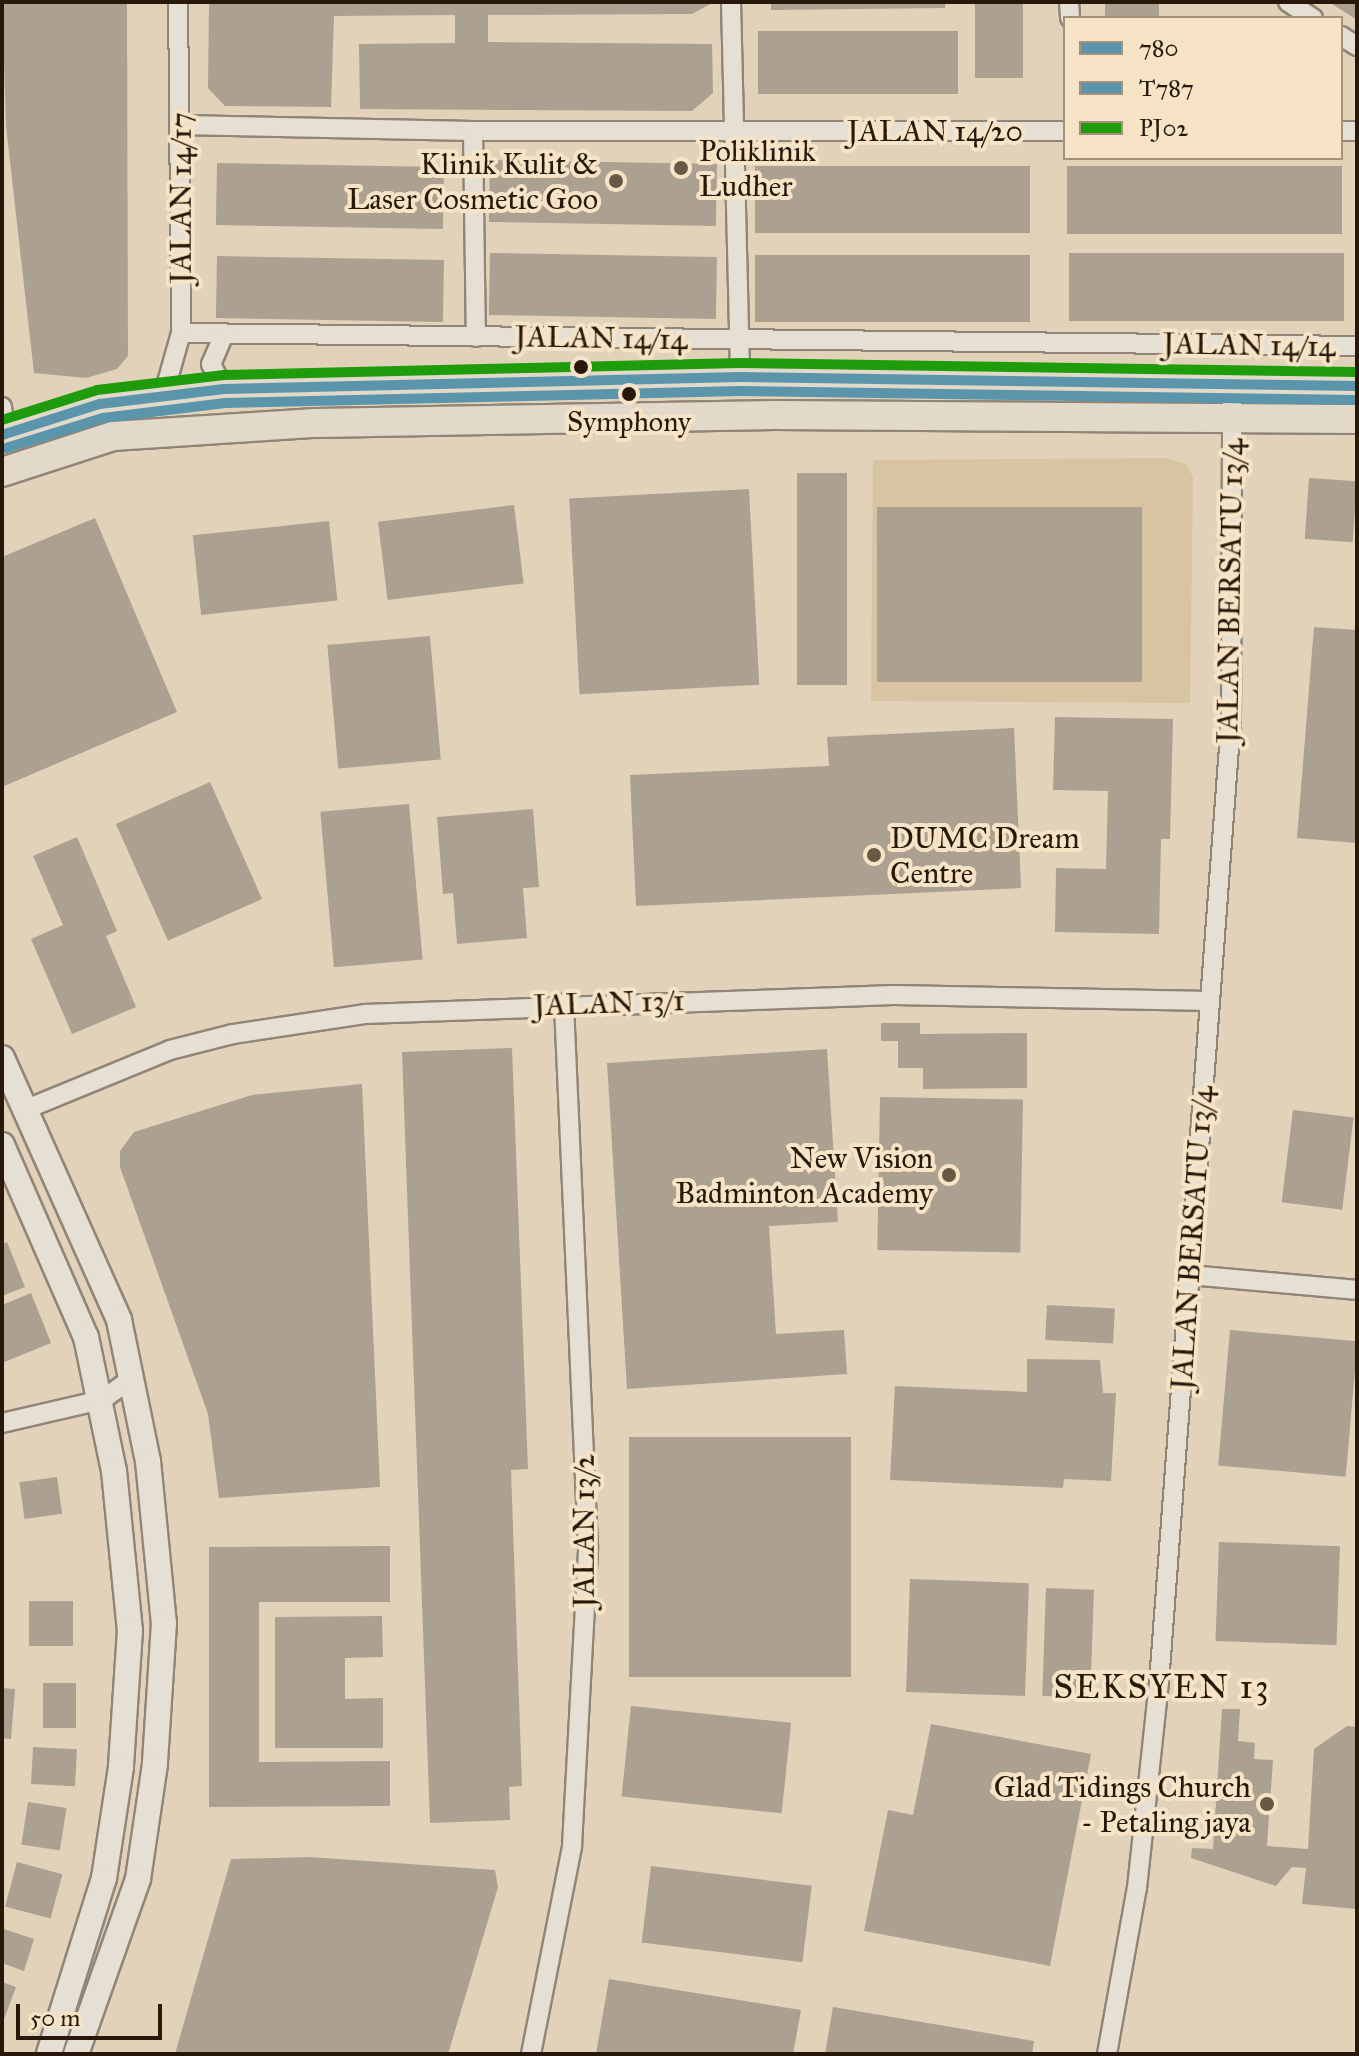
<!DOCTYPE html>
<style>
body{margin:0}
#map{position:relative;width:1359px;height:2056px;overflow:hidden;background:#e2d2ba;font-family:"IM FELL Great Primer",serif}
div>[style]{position:absolute}
.green>*{inset:0;background:#d8c3a2}
.building>*{inset:0;background:#aca090;transform-origin:0 0}
.roads{filter:drop-shadow(2px 0 #908576) drop-shadow(-2px 0 #908576) drop-shadow(0 2px #908576) drop-shadow(0 -2px #908576)}
.minor>*{height:18px;margin:-9px;padding:0 9px;transform-origin:9px;border-radius:9px;background:#e6dfd3}
.secondary>*{height:24px;margin:-12px;padding:0 12px;transform-origin:12px;border-radius:12px;background:#e6dfd3}
.primary>*{height:28px;margin:-14px;padding:0 14px;transform-origin:14px;border-radius:14px;background:#e2d9cb}
.bus-1>*{height:10px;margin:-5px;padding:0 5px;transform-origin:5px;border-radius:5px;background:#5b95ac}
.bus-2>*{height:10px;margin:-5px;padding:0 5px;transform-origin:5px;border-radius:5px;background:#5b95ac}
.bus-3>*{height:10px;margin:-5px;padding:0 5px;transform-origin:5px;border-radius:5px;background:#1f9c0c}
.dots>*{width:22px;height:22px;translate:-50% -50%;box-sizing:border-box;border:4px solid #f7e4c7;border-radius:50%}
span{translate:-50% -50%;white-space:nowrap;text-align:center;line-height:1.15;-webkit-text-stroke:8px #f7e4c7;paint-order:stroke}
.bus-label{font-size:28px;color:#271809}
.street-label{font-size:30px;color:#271809}
.poi-label{font-size:30px;color:#271809}
.left{translate:0 -50%;text-align:left}
.right{translate:-100% -50%;text-align:right}
.quarter-label{font-size:34px;color:#271809;letter-spacing:2px}
.frame{position:absolute;inset:0;border:4px solid #271809;pointer-events:none}
.legend{position:absolute;left:1063px;top:16px;width:280px;height:144px;box-sizing:border-box;background:#f7e4c7;border:2px solid #a4927b;margin:0;padding:10px 14px;list-style:none;font-size:24px;color:#271809}
.legend li{display:flex;align-items:center;gap:16px;height:40px}
.legend b{width:40px;border:2px solid #a4927b}
.scale{position:absolute;left:16px;top:2004px;width:146px;height:36px;box-sizing:border-box;border:4px solid #271809;border-top:0;padding-left:10px;font-size:24px;line-height:28px;white-space:nowrap;color:#271809;-webkit-text-stroke:6px #f7e4c7;paint-order:stroke}
</style>
<div id="map">
<div class="green">
<i style="clip-path:polygon(1165px 458px,1186px 464px,1193px 477px,1190px 703px,871px 701px,873px 460px)"></i>
</div>
<div class="building">
<i style="clip-path:polygon(2px 2px,127px 2px,128px 356px,117px 369px,86px 378px,34px 373px,6px 126px)"></i>
<i style="clip-path:polygon(209px 2px,714px 2px,692px 14px,488px 15px,488px 42px,712px 44px,713px 93px,692px 111px,360px 109px,359px 44px,455px 43px,455px 15px,334px 16px,331px 107px,225px 106px,208px 88px)"></i>
<i style="clip-path:polygon(771px 2px,945px 2px,945px 8px,771px 10px)"></i>
<i style="left:975px;top:2px;width:48px;height:76px"></i>
<i style="left:1105px;top:2px;width:54px;height:16px"></i>
<i style="clip-path:polygon(1329px 2px,1357px 2px,1357px 20px)"></i>
<i style="left:758px;top:31px;width:200px;height:63px"></i>
<i style="left:490px;top:160px;width:227px;height:62px;rotate:1deg"></i>
<i style="left:217px;top:163px;width:227px;height:62px;rotate:1deg"></i>
<i style="left:755px;top:166px;width:275px;height:67px"></i>
<i style="left:1067px;top:166px;width:275px;height:68px"></i>
<i style="left:490px;top:253px;width:227px;height:62px;rotate:1deg"></i>
<i style="left:1069px;top:253px;width:275px;height:68px"></i>
<i style="left:755px;top:255px;width:275px;height:67px"></i>
<i style="left:217px;top:256px;width:227px;height:62px;rotate:1deg"></i>
<i style="left:797px;top:473px;width:50px;height:212px"></i>
<i style="left:1309px;top:478px;width:48px;height:61px;rotate:4deg"></i>
<i style="left:749px;top:489px;width:196px;height:180px;rotate:87deg"></i>
<i style="left:514px;top:505px;width:79px;height:137px;rotate:83deg"></i>
<i style="left:877px;top:507px;width:265px;height:175px"></i>
<i style="clip-path:polygon(95px 518px,177px 712px,2px 787px,2px 557px)"></i>
<i style="left:329px;top:521px;width:80px;height:137px;rotate:84deg"></i>
<i style="clip-path:polygon(1314px 627px,1357px 630px,1357px 843px,1297px 838px)"></i>
<i style="left:430px;top:636px;width:124px;height:103px;rotate:85deg"></i>
<i style="clip-path:polygon(1055px 717px,1173px 719px,1170px 839px,1161px 839px,1159px 934px,1055px 932px,1056px 868px,1106px 869px,1108px 791px,1053px 790px)"></i>
<i style="clip-path:polygon(1014px 728px,1021px 888px,636px 906px,630px 775px,829px 766px,827px 737px)"></i>
<i style="left:210px;top:782px;width:128px;height:103px;rotate:66deg"></i>
<i style="left:409px;top:804px;width:156px;height:89px;rotate:85deg"></i>
<i style="clip-path:polygon(533px 809px,539px 887px,523px 888px,527px 938px,457px 944px,453px 893px,443px 894px,437px 817px)"></i>
<i style="clip-path:polygon(77px 837px,117px 931px,106px 936px,136px 1007px,72px 1034px,31px 939px,63px 925px,33px 856px)"></i>
<i style="clip-path:polygon(881px 1023px,920px 1023px,920px 1034px,1027px 1033px,1027px 1088px,923px 1089px,923px 1068px,898px 1068px,898px 1041px,881px 1041px)"></i>
<i style="clip-path:polygon(512px 1048px,528px 1469px,511px 1470px,522px 1786px,509px 1787px,510px 1820px,430px 1823px,402px 1052px)"></i>
<i style="clip-path:polygon(827px 1049px,838px 1222px,769px 1226px,776px 1334px,844px 1330px,847px 1374px,627px 1389px,607px 1063px)"></i>
<i style="clip-path:polygon(362px 1084px,380px 1487px,219px 1498px,208px 1414px,120px 1167px,120px 1151px,134px 1132px,252px 1095px)"></i>
<i style="left:880px;top:1097px;width:143px;height:153px;rotate:1deg"></i>
<i style="left:1293px;top:1110px;width:61px;height:93px;rotate:7deg"></i>
<i style="clip-path:polygon(7px 1242px,25px 1287px,2px 1296px,2px 1244px)"></i>
<i style="clip-path:polygon(31px 1293px,51px 1343px,2px 1363px,2px 1305px)"></i>
<i style="left:1047px;top:1305px;width:68px;height:35px;rotate:3deg"></i>
<i style="left:1230px;top:1330px;width:128px;height:136px;rotate:5deg"></i>
<i style="clip-path:polygon(1027px 1359px,1100px 1360px,1103px 1393px,1116px 1393px,1111px 1481px,1064px 1479px,1063px 1488px,890px 1480px,895px 1386px,1027px 1392px)"></i>
<i style="left:629px;top:1437px;width:222px;height:240px"></i>
<i style="left:57px;top:1477px;width:37px;height:38px;rotate:82deg"></i>
<i style="left:1219px;top:1542px;width:121px;height:99px;rotate:2deg"></i>
<i style="clip-path:polygon(390px 1546px,390px 1602px,259px 1602px,259px 1762px,390px 1761px,390px 1806px,209px 1807px,209px 1547px)"></i>
<i style="left:910px;top:1579px;width:119px;height:113px;rotate:2deg"></i>
<i style="left:1046px;top:1588px;width:48px;height:108px;rotate:2deg"></i>
<i style="left:29px;top:1601px;width:44px;height:45px"></i>
<i style="clip-path:polygon(382px 1616px,383px 1657px,345px 1658px,345px 1699px,383px 1698px,383px 1748px,275px 1748px,275px 1617px)"></i>
<i style="left:43px;top:1683px;width:33px;height:45px"></i>
<i style="clip-path:polygon(2px 1688px,15px 1689px,11px 1739px,2px 1738px)"></i>
<i style="left:631px;top:1706px;width:161px;height:91px;rotate:6deg"></i>
<i style="clip-path:polygon(1222px 1709px,1240px 1709px,1238px 1741px,1255px 1743px,1254px 1759px,1273px 1760px,1267px 1846px,1308px 1849px,1314px 1749px,1347px 1726px,1357px 1727px,1357px 1909px,1302px 1904px,1306px 1868px,1292px 1867px,1276px 1886px,1191px 1858px,1192px 1848px,1213px 1849px)"></i>
<i style="clip-path:polygon(931px 1724px,1091px 1754px,1050px 1966px,864px 1931px,888px 1810px,913px 1815px)"></i>
<i style="left:33px;top:1747px;width:44px;height:37px;rotate:3deg"></i>
<i style="left:28px;top:1802px;width:39px;height:43px;rotate:9deg"></i>
<i style="clip-path:polygon(310px 1857px,495px 1870px,498px 1887px,448px 2054px,175px 2054px,231px 1859px)"></i>
<i style="left:17px;top:1862px;width:47px;height:46px;rotate:15deg"></i>
<i style="left:651px;top:1866px;width:162px;height:77px;rotate:7deg"></i>
<i style="clip-path:polygon(4px 1929px,34px 1939px,24px 1971px,2px 1963px)"></i>
<i style="clip-path:polygon(609px 1979px,801px 2010px,793px 2054px,596px 2054px)"></i>
<i style="clip-path:polygon(2px 1982px,16px 1987px,2px 2025px)"></i>
<i style="clip-path:polygon(833px 2007px,1034px 2041px,1032px 2054px,825px 2054px)"></i>
</div>
<div class="roads">
<div class="minor">
<i style="left:731px;top:2px;width:375px;rotate:88.6deg"></i>
<i style="left:1069px;top:2px;width:16px;rotate:86deg"></i>
<i style="left:1288px;top:2px;width:30px;rotate:33deg"></i>
<i style="left:1341px;top:36px;width:19px;rotate:32deg"></i>
<i style="left:181px;top:125px;width:292px;rotate:1.2deg"></i>
<i style="left:473px;top:131px;width:592px"></i>
<i style="left:473px;top:131px;width:206px;rotate:89.2deg"></i>
<i style="left:1341px;top:131px;width:16px"></i>
<i style="left:181px;top:333px;width:1176px;rotate:0.63deg"></i>
<i style="left:224px;top:334px;width:33px;rotate:113deg"></i>
<i style="left:211px;top:364px;width:28px;rotate:63deg"></i>
<i style="left:164px;top:393px;width:62px;rotate:-74.2deg"></i>
<i style="left:181px;top:333px;width:331px;rotate:-90.5deg"></i>
<i style="left:2px;top:407px;width:27px;rotate:82deg"></i>
<i style="left:24px;top:1110px;width:158px;rotate:-22.3deg"></i>
<i style="left:170px;top:1050px;width:65px;rotate:-14.3deg"></i>
<i style="left:233px;top:1034px;width:134px;rotate:-8.6deg"></i>
<i style="left:365px;top:1014px;width:529px;rotate:-2.06deg"></i>
<i style="left:894px;top:995px;width:316px;rotate:1.1deg"></i>
<i style="left:1190px;top:1275px;width:168px;rotate:5.1deg"></i>
<i style="left:2px;top:1423px;width:103px;rotate:-13deg"></i>
<i style="left:102px;top:1400px;width:37px;rotate:-36deg"></i>
<i style="left:531px;top:2054px;width:212px;rotate:-78.8deg"></i>
<i style="left:572px;top:1846px;width:300px;rotate:-86.9deg"></i>
<i style="left:588px;top:1546px;width:543px;rotate:-92.54deg"></i>
<i style="left:1107px;top:2054px;width:169px;rotate:-79.8deg"></i>
<i style="left:1137px;top:1888px;width:206px;rotate:-83.9deg"></i>
<i style="left:1159px;top:1683px;width:965px;rotate:-85.72deg"></i>
<i style="left:1231px;top:721px;width:338px;rotate:-89.8deg"></i>
</div>
<div class="secondary">
<i style="left:2px;top:1058px;width:287px;rotate:65.9deg"></i>
<i style="left:119px;top:1320px;width:144px;rotate:78.4deg"></i>
<i style="left:148px;top:1461px;width:163px;rotate:84.4deg"></i>
<i style="left:164px;top:1623px;width:141px;rotate:93.7deg"></i>
<i style="left:155px;top:1764px;width:116px;rotate:98.4deg"></i>
<i style="left:138px;top:1879px;width:186px;rotate:109.5deg"></i>
<i style="left:2px;top:1145px;width:210px;rotate:66.4deg"></i>
<i style="left:86px;top:1337px;width:137px;rotate:78.2deg"></i>
<i style="left:114px;top:1471px;width:160px;rotate:84.3deg"></i>
<i style="left:130px;top:1630px;width:137px;rotate:93.8deg"></i>
<i style="left:121px;top:1767px;width:112px;rotate:98.7deg"></i>
<i style="left:104px;top:1878px;width:184px;rotate:107.4deg"></i>
</div>
<div class="primary">
<i style="left:2px;top:435px;width:103px;rotate:-17.6deg"></i>
<i style="left:100px;top:404px;width:125px;rotate:-6.9deg"></i>
<i style="left:224px;top:389px;width:516px;rotate:-1.33deg"></i>
<i style="left:740px;top:377px;width:617px;rotate:0.84deg"></i>
<i style="left:2px;top:472px;width:117px;rotate:-18deg"></i>
<i style="left:113px;top:436px;width:203px;rotate:-3.7deg"></i>
<i style="left:316px;top:423px;width:459px;rotate:-1deg"></i>
<i style="left:775px;top:415px;width:582px;rotate:0.39deg"></i>
</div>
</div>
<div class="bus-1">
<i style="left:2px;top:435px;width:103px;rotate:-17.6deg"></i>
<i style="left:100px;top:404px;width:125px;rotate:-6.9deg"></i>
<i style="left:224px;top:389px;width:516px;rotate:-1.33deg"></i>
<i style="left:740px;top:377px;width:617px;rotate:0.84deg"></i>
</div>
<div class="bus-2">
<i style="left:6px;top:448px;width:102px;rotate:-17.2deg"></i>
<i style="left:103px;top:418px;width:123px;rotate:-7deg"></i>
<i style="left:225px;top:403px;width:515px;rotate:-1.33deg"></i>
<i style="left:740px;top:391px;width:617px;rotate:0.84deg"></i>
</div>
<div class="bus-3">
<i style="left:2px;top:420px;width:100px;rotate:-17.5deg"></i>
<i style="left:97px;top:390px;width:128px;rotate:-6.7deg"></i>
<i style="left:224px;top:375px;width:516px;rotate:-1.33deg"></i>
<i style="left:740px;top:363px;width:617px;rotate:0.84deg"></i>
</div>
<div class="dots">
<i style="left:681px;top:168px;background:#685947"></i>
<i style="left:616px;top:181px;background:#685947"></i>
<i style="left:581px;top:367px;background:#271809"></i>
<i style="left:629px;top:394px;background:#271809"></i>
<i style="left:874px;top:855px;background:#685947"></i>
<i style="left:949px;top:1175px;background:#685947"></i>
<i style="left:1267px;top:1804px;background:#685947"></i>
</div>
<div class="bus-label">
<span style="left:629px;top:422px">Symphony</span>
</div>
<div class="street-label">
<span style="left:935px;top:131px">JALAN 14/20</span>
<span style="left:181px;top:198px;rotate:-90deg">JALAN 14/17</span>
<span style="left:601px;top:338px;rotate:1deg">JALAN 14/14</span>
<span style="left:1249px;top:345px;rotate:1deg">JALAN 14/14</span>
<span style="left:1230px;top:591px;rotate:-89deg">JALAN BERSATU 13/4</span>
<span style="left:609px;top:1003px;rotate:-2deg">JALAN 13/1</span>
<span style="left:1192px;top:1238px;rotate:-86deg">JALAN BERSATU 13/4</span>
<span style="left:584px;top:1531px;rotate:-90deg">JALAN 13/2</span>
</div>
<div class="poi-label">
<span class="left" style="left:699px;top:168px">Poliklinik<br>Ludher</span>
<span class="right" style="left:598px;top:181px">Klinik Kulit &amp;<br>Laser Cosmetic Goo</span>
<span class="left" style="left:890px;top:855px">DUMC Dream<br>Centre</span>
<span class="right" style="left:933px;top:1175px">New Vision<br>Badminton Academy</span>
<span class="right" style="left:1251px;top:1804px">Glad Tidings Church<br>- Petaling jaya</span>
</div>
<div class="quarter-label">
<span style="left:1162px;top:1687px">SEKSYEN 13</span>
</div>
<div class="frame"></div>
<ul class="legend">
<li><b style="height:10px;background:#5b95ac"></b>780</li>
<li><b style="height:10px;background:#5b95ac"></b>T787</li>
<li><b style="height:10px;background:#1f9c0c"></b>PJ02</li>
</ul>
<div class="scale">50 m</div>
</div>
